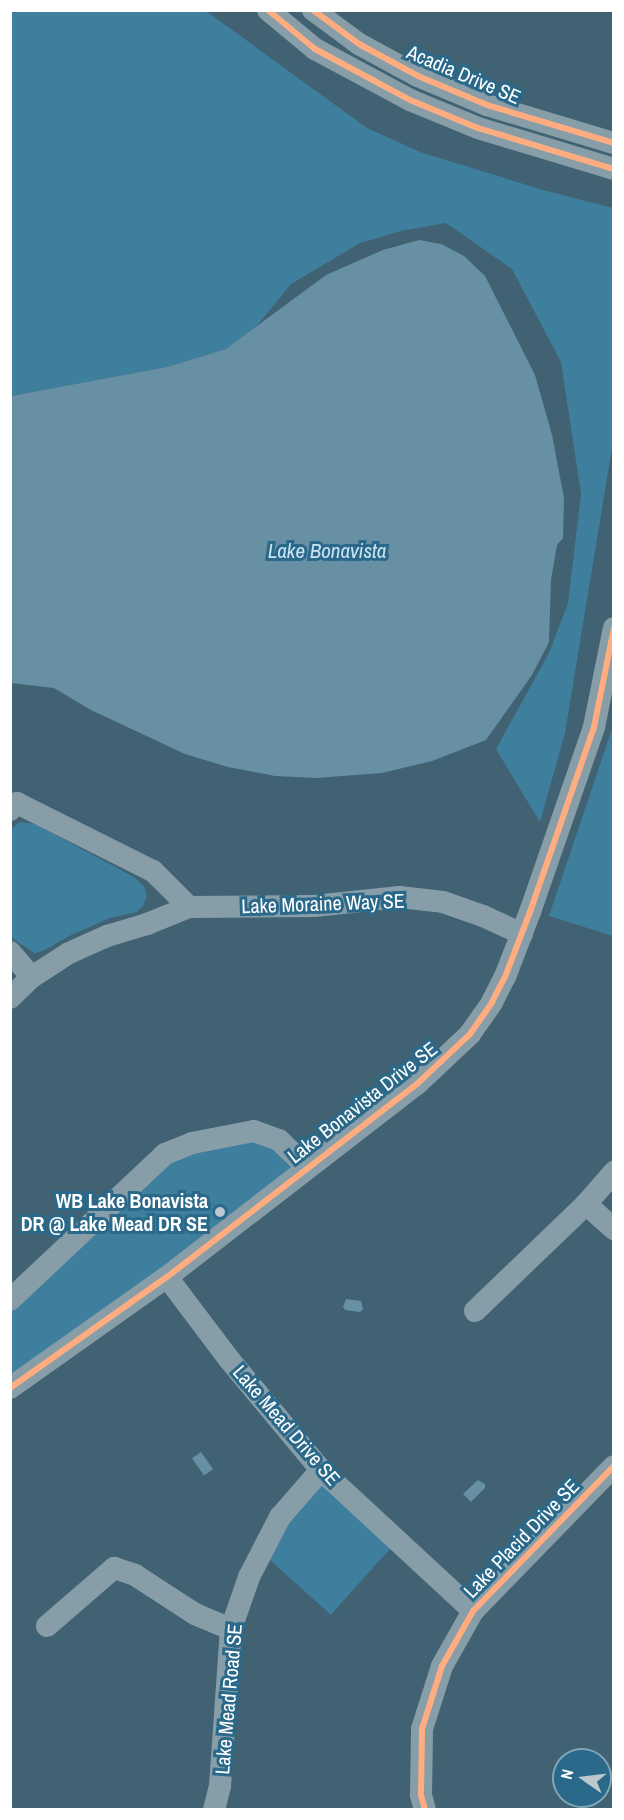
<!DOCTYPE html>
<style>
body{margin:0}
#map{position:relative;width:624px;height:1820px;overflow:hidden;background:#406273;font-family:"Archivo Narrow",sans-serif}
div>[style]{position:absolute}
.green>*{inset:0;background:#3f7f9e;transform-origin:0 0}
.water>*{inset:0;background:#6890a5;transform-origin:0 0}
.minor>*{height:22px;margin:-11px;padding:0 11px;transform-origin:11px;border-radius:11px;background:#879ea9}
.cycleway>*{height:6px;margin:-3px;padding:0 3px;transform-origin:3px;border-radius:3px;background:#ffac80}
.dots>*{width:16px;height:16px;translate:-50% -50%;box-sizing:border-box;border:3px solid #2a6989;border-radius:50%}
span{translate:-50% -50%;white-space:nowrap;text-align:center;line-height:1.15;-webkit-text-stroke:6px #2a6989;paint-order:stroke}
.street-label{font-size:20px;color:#fff}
.poi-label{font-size:20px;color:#fff;font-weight:700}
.right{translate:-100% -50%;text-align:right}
.water-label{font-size:21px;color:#c9e4f2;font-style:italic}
.frame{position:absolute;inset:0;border:12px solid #fff;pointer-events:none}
.north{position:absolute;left:552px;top:1748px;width:60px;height:60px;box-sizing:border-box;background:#2a6989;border:2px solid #7fa5b8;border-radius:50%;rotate:284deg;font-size:16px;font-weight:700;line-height:24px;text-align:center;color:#fff}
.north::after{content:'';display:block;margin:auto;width:21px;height:27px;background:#bcc8ce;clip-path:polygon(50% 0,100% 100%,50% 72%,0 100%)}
</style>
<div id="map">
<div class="green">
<i style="clip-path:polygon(11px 11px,206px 11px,367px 128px,420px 152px,543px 190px,613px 208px,613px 442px,565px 733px,540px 822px,496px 749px,549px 653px,568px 603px,581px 494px,561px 362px,512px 269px,446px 223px,401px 231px,360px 243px,291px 284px,251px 333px,226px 349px,167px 367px,11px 396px)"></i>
<i style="clip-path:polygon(613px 726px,613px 936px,549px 916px)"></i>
<i style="clip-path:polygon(20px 822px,35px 824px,134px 877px,144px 886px,147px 896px,143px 906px,137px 912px,110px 918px,71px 935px,43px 951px,35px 953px,16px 941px,11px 936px,10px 830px)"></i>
<i style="clip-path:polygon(254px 1131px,307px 1167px,11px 1388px,11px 1300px,165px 1154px)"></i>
<i style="left:321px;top:1470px;width:104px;height:101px;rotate:42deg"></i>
</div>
<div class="water">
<i style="clip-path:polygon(419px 240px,441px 244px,464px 256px,485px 276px,535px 375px,552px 435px,564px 498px,563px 538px,557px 545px,551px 580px,549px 642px,532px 675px,486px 740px,432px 761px,382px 773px,316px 778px,275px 776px,228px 767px,185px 754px,91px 710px,54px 688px,11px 683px,11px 396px,167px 367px,226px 349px,326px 275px,383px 250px)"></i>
<i style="clip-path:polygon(346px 1299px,361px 1301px,363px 1309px,360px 1312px,345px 1310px,343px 1307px)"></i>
<i style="left:201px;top:1452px;width:21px;height:11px;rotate:55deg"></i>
<i style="clip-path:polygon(478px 1480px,485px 1484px,485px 1488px,471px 1502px,463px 1494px)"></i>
</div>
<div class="minor">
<i style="left:268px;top:10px;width:61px;rotate:39.7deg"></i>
<i style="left:315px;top:49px;width:108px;rotate:28.2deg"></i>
<i style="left:410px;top:100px;width:74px;rotate:22.4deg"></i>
<i style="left:478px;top:128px;width:142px;rotate:16.8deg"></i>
<i style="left:313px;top:10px;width:57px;rotate:36.5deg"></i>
<i style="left:359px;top:44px;width:67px;rotate:28.5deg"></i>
<i style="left:418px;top:76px;width:75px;rotate:22.8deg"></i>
<i style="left:487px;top:105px;width:133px;rotate:16.7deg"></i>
<i style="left:10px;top:810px;width:10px;rotate:-45deg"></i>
<i style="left:17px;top:803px;width:152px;rotate:26.6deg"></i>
<i style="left:153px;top:871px;width:51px;rotate:45deg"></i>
<i style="left:10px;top:952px;width:33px;rotate:49deg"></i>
<i style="left:10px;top:998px;width:30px;rotate:-44deg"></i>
<i style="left:32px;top:977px;width:44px;rotate:-33deg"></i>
<i style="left:69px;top:953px;width:42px;rotate:-24.1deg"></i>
<i style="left:107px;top:936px;width:42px;rotate:-16.7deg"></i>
<i style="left:147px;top:924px;width:45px;rotate:-22deg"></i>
<i style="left:189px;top:907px;width:125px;rotate:-0.5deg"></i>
<i style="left:314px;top:906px;width:86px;rotate:-6deg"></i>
<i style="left:400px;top:897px;width:43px;rotate:6.6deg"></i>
<i style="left:443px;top:902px;width:42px;rotate:19.3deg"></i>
<i style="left:483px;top:916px;width:43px;rotate:24.8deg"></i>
<i style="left:586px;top:1204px;width:38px;rotate:42deg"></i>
<i style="left:167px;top:1277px;width:101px;rotate:53deg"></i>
<i style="left:228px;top:1358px;width:146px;rotate:50.3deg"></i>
<i style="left:321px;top:1470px;width:207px;rotate:42.8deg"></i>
<i style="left:10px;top:1300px;width:213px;rotate:-43.3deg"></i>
<i style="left:165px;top:1154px;width:29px;rotate:-22deg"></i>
<i style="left:192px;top:1143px;width:63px;rotate:-11deg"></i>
<i style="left:254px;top:1131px;width:27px;rotate:20deg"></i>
<i style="left:279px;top:1140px;width:39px;rotate:44deg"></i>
<i style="left:475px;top:1311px;width:154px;rotate:-43.9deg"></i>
<i style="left:586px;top:1204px;width:43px;rotate:-48.8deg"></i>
<i style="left:10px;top:1388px;width:192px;rotate:-35.3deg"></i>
<i style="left:167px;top:1277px;width:316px;rotate:-37.7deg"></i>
<i style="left:417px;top:1084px;width:73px;rotate:-43.3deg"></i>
<i style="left:470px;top:1034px;width:39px;rotate:-55deg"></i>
<i style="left:492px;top:1002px;width:28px;rotate:-63deg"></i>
<i style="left:505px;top:977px;width:70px;rotate:-69deg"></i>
<i style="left:530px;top:912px;width:196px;rotate:-70.9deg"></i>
<i style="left:594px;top:727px;width:101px;rotate:-78.6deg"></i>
<i style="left:47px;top:1626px;width:89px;rotate:-40.9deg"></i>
<i style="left:114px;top:1568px;width:22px;rotate:18deg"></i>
<i style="left:135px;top:1575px;width:72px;rotate:33deg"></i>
<i style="left:195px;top:1614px;width:39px;rotate:23deg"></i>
<i style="left:214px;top:1810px;width:25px;rotate:-76deg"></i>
<i style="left:220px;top:1786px;width:157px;rotate:-86deg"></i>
<i style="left:231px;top:1629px;width:55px;rotate:-70.9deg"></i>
<i style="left:249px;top:1577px;width:68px;rotate:-62.7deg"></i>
<i style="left:280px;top:1517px;width:62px;rotate:-48.9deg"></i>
<i style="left:425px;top:1810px;width:16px;rotate:-105deg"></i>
<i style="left:421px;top:1795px;width:66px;rotate:-89.1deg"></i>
<i style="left:422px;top:1729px;width:66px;rotate:-72.4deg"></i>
<i style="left:442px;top:1666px;width:63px;rotate:-60.6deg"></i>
<i style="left:473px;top:1611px;width:202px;rotate:-45.8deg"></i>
</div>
<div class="cycleway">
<i style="left:268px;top:10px;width:61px;rotate:39.7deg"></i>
<i style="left:315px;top:49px;width:108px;rotate:28.2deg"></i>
<i style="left:410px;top:100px;width:74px;rotate:22.4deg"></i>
<i style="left:478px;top:128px;width:142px;rotate:16.8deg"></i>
<i style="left:313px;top:10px;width:57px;rotate:36.5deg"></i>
<i style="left:359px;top:44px;width:67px;rotate:28.5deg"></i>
<i style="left:418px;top:76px;width:75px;rotate:22.8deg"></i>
<i style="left:487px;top:105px;width:133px;rotate:16.7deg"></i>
<i style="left:10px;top:1388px;width:192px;rotate:-35.3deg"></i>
<i style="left:167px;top:1277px;width:316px;rotate:-37.7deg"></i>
<i style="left:417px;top:1084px;width:73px;rotate:-43.3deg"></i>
<i style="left:470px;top:1034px;width:39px;rotate:-55deg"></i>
<i style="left:492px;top:1002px;width:28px;rotate:-63deg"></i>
<i style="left:505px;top:977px;width:70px;rotate:-69deg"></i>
<i style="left:530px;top:912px;width:196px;rotate:-70.9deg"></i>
<i style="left:594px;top:727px;width:101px;rotate:-78.6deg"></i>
<i style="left:425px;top:1810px;width:16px;rotate:-105deg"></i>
<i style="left:421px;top:1795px;width:66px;rotate:-89.1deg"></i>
<i style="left:422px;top:1729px;width:66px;rotate:-72.4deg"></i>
<i style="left:442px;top:1666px;width:63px;rotate:-60.6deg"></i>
<i style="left:473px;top:1611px;width:202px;rotate:-45.8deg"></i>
</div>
<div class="dots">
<i style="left:220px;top:1212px;background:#bcc8ce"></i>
</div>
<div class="street-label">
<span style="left:464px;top:74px;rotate:23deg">Acadia Drive SE</span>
<span style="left:323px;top:903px;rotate:-2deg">Lake Moraine Way SE</span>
<span style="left:362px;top:1102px;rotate:-38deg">Lake Bonavista Drive SE</span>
<span style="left:287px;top:1425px;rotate:49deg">Lake Mead Drive SE</span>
<span style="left:521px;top:1538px;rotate:-46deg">Lake Placid Drive SE</span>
<span style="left:228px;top:1699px;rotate:-85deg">Lake Mead Road SE</span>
</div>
<div class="poi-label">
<span class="right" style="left:208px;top:1212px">WB Lake Bonavista<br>DR @ Lake Mead DR SE</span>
</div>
<div class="water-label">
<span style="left:327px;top:551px">Lake Bonavista</span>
</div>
<div class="frame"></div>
<div class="north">N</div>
</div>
